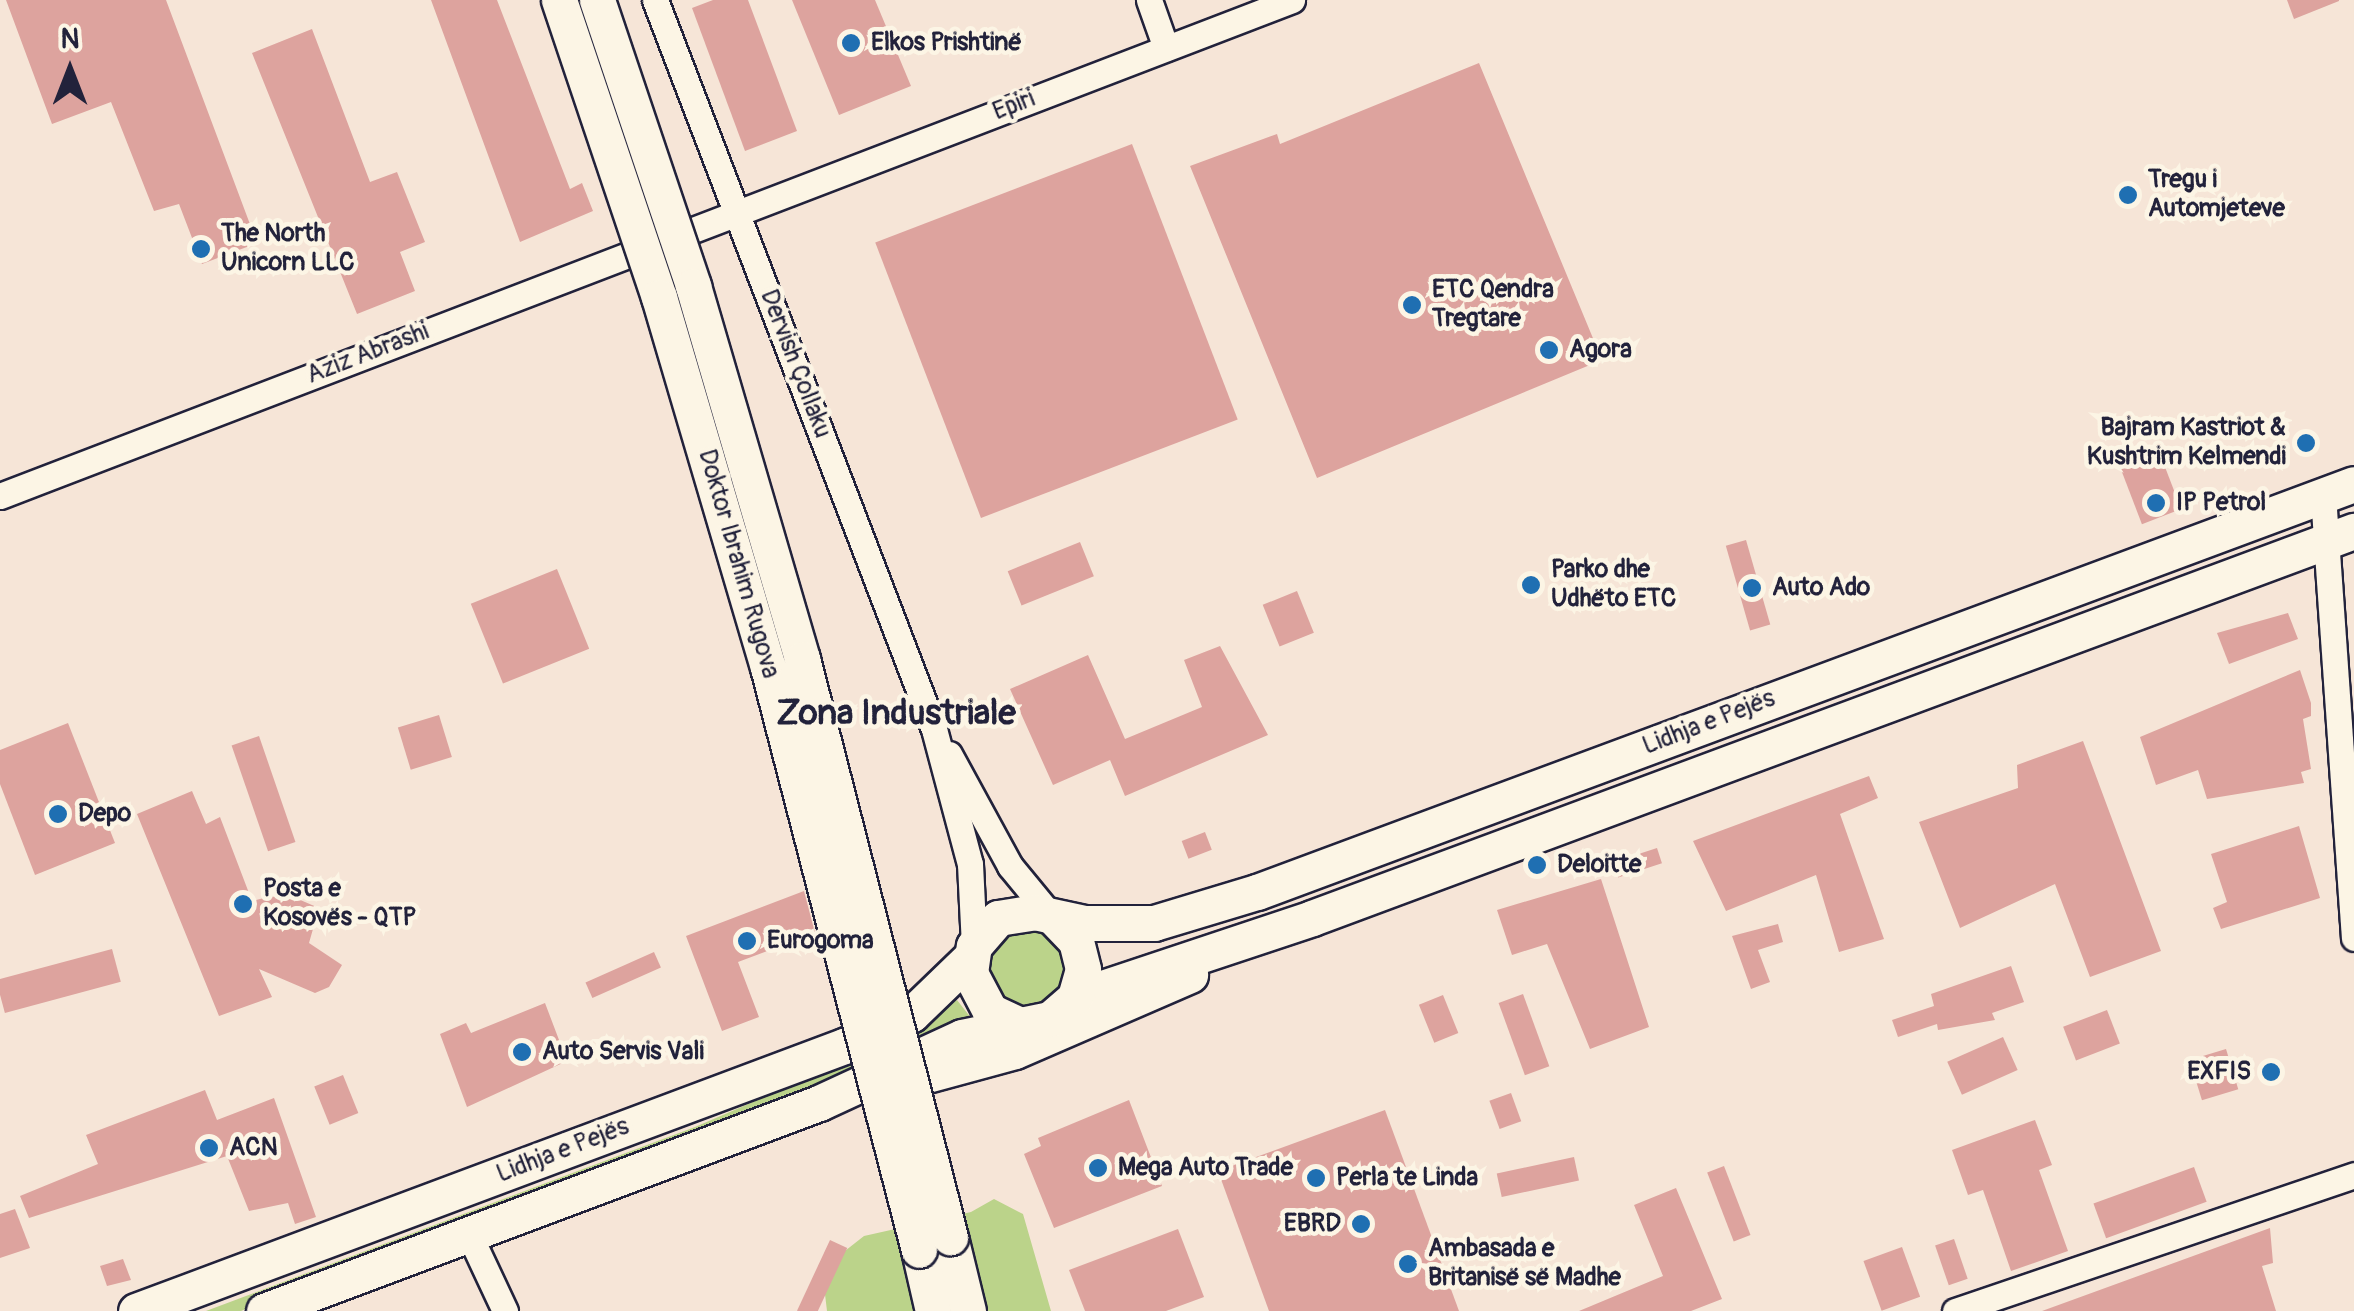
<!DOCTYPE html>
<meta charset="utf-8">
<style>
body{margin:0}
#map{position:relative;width:2354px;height:1311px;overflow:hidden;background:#f6e5d7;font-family:Pangolin,sans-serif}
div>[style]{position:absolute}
.green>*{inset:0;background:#bbd38a}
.round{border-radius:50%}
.building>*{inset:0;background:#dda39e;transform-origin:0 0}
.roads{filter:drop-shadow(2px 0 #22223b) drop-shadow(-2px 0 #22223b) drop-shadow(0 2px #22223b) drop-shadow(0 -2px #22223b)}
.minor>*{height:25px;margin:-12.5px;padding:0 12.5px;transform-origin:12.5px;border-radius:12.5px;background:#fcf5e5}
.highway>*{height:35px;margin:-17.5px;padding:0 17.5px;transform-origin:17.5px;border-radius:17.5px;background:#fcf5e5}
.bridges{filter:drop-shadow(2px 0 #22223b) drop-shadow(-2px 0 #22223b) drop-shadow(0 2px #22223b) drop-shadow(0 -2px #22223b)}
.highway-bridge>*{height:35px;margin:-17.5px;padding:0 17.5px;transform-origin:17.5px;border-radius:17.5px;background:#fcf5e5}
.dots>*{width:28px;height:28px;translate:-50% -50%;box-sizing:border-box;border:5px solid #fcf5e5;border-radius:50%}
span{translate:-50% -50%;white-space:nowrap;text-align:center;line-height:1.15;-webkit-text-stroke:9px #fcf5e5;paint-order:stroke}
.poi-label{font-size:25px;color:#22223b;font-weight:700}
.left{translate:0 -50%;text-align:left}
.right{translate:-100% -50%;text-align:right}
.street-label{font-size:25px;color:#22223b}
.district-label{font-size:35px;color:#22223b;font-weight:700}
.north{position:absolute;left:20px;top:20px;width:100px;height:100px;-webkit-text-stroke:8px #fcf5e5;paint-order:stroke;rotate:0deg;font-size:28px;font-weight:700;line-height:40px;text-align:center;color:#22223b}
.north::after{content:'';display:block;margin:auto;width:35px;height:45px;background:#22223b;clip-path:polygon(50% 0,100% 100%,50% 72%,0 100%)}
</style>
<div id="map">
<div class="green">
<i class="round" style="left:987px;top:929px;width:78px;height:78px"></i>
<i style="clip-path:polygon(957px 1000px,975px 1023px,241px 1311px,206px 1311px,695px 1127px,899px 1039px)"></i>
<i style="clip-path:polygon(994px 1199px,1023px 1214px,1051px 1311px,827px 1311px,822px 1269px,864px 1236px,971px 1212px)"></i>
</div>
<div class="building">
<i style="clip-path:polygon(6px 0,166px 0,257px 243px,202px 264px,179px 204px,154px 211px,111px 102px,52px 124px)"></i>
<i style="clip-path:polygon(431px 0,497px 0,570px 189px,582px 183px,593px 211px,520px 242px)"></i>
<i style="clip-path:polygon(713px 0,748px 0,797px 131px,745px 151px,692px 8px)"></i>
<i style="clip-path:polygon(792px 0,875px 0,911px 86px,839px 115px)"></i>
<i style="clip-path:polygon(2287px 0,2339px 0,2339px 1px,2294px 19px)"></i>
<i style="clip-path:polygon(312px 29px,370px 182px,397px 172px,425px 242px,400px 252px,415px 291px,357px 314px,252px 53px)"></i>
<i style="clip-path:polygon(1479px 63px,1602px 360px,1317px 478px,1190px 166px,1277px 134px,1280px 144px)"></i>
<i style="left:1132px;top:144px;width:295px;height:275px;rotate:69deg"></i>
<i style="left:2160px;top:454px;width:59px;height:42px;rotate:69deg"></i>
<i style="left:1746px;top:540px;width:88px;height:21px;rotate:74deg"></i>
<i style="left:1080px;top:542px;width:37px;height:78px;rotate:68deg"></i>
<i style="left:557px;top:569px;width:86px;height:93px;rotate:68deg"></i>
<i style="left:1297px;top:591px;width:45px;height:37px;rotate:68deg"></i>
<i style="clip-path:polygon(2288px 613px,2298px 639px,2229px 664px,2217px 633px)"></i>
<i style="clip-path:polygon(1220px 646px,1268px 735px,1125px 796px,1110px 760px,1053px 785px,1010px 689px,1088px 655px,1125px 739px,1202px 707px,1184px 660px)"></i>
<i style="clip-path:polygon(2300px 670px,2311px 703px,2311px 716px,2303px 719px,2311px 769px,2301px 772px,2304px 783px,2207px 799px,2198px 770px,2156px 785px,2140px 737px)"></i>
<i style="left:439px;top:715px;width:44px;height:43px;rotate:73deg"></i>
<i style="clip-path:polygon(68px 723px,115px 843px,35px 875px,0 784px,0 750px)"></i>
<i style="left:259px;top:736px;width:112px;height:29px;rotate:71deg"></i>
<i style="clip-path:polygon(2083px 741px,2161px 951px,2090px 977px,2055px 884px,1960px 928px,1919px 822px,2018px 788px,2017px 765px)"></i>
<i style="clip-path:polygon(1869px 776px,1878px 798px,1840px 814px,1884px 939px,1839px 952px,1816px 875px,1726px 911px,1693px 841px)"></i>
<i style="clip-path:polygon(192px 791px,206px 824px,220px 817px,252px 901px,284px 893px,319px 908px,309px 943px,342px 965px,329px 987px,315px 993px,259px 969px,272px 997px,219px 1016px,137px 814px)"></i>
<i style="clip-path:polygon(2299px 826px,2320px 898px,2221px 929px,2213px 908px,2227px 902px,2211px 854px)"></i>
<i style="left:1205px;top:832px;width:19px;height:25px;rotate:69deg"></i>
<i style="left:1657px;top:848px;width:16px;height:46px;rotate:72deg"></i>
<i style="clip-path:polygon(1601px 879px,1649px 1027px,1590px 1049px,1547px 944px,1512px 955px,1497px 910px)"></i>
<i style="clip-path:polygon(804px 891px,815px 933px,738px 962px,759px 1017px,722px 1031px,686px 936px)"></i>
<i style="clip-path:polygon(1778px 924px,1783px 942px,1758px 950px,1770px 982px,1751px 989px,1732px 936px)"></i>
<i style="left:112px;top:949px;width:34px;height:120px;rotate:75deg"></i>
<i style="left:654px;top:952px;width:17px;height:75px;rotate:66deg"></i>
<i style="clip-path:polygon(2011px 966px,2024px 1002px,1992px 1013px,1995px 1020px,1938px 1030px,1937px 1024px,1898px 1037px,1892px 1020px,1934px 1006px,1931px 994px)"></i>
<i style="left:1523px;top:994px;width:77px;height:26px;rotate:70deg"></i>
<i style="left:1443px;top:995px;width:41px;height:26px;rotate:68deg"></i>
<i style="clip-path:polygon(545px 1003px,567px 1061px,467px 1107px,440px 1034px,466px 1023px,471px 1033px)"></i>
<i style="left:2107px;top:1010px;width:36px;height:47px;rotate:69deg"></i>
<i style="left:2003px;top:1037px;width:36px;height:61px;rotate:66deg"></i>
<i style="left:2226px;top:1049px;width:42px;height:38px;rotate:73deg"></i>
<i style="left:343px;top:1075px;width:41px;height:31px;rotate:68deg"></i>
<i style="clip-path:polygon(205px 1090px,217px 1120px,274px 1098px,316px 1217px,295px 1224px,288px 1203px,249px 1211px,227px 1156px,29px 1218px,20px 1196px,98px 1164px,86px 1135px)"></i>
<i style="left:1511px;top:1093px;width:30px;height:23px;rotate:70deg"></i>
<i style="clip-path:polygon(1129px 1100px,1162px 1186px,1054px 1228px,1024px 1154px,1041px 1146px,1038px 1138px)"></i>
<i style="clip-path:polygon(1385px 1110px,1459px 1311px,1269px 1311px,1218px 1171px)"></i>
<i style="clip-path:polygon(2035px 1120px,2052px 1165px,2039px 1170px,2068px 1251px,2011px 1271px,1983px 1190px,1968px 1195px,1952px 1150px)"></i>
<i style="left:1574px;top:1157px;width:24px;height:79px;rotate:78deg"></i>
<i style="left:1724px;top:1166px;width:74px;height:18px;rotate:69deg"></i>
<i style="left:2194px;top:1167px;width:37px;height:107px;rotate:70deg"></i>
<i style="clip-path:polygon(1676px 1188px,1722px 1299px,1691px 1311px,1579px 1311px,1663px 1276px,1634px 1205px)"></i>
<i style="clip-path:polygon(15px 1209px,30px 1248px,0 1258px,0 1214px)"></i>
<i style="clip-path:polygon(2270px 1228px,2273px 1263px,2262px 1266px,2276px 1311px,2042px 1311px)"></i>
<i style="clip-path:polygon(1178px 1229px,1204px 1297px,1166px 1311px,1085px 1311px,1069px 1270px)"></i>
<i style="left:1954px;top:1239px;width:42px;height:20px;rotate:71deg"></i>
<i style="left:830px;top:1240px;width:19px;height:78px;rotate:25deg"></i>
<i style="left:1902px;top:1247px;width:53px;height:41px;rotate:70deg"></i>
<i style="clip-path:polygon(123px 1259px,131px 1280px,107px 1286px,100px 1266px)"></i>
</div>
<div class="roads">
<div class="minor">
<i style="left:655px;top:0;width:781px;rotate:69.06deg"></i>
<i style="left:934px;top:729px;width:140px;rotate:75.1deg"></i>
<i style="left:970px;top:864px;width:82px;rotate:87.2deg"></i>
<i style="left:1149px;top:0;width:51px;rotate:70.5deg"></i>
<i style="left:2323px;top:495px;width:444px;rotate:86deg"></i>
<i style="left:0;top:496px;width:1384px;rotate:-21deg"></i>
<i style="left:949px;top:754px;width:128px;rotate:61.4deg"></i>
<i style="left:1010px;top:866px;width:66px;rotate:50.5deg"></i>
<i style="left:469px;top:1234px;width:85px;rotate:64.9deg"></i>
<i style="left:1955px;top:1311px;width:422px;rotate:-18.8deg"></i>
</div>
<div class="highway">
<i style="left:1075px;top:997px;width:250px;rotate:-18.4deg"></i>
<i style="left:1312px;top:918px;width:1112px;rotate:-20.38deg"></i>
<i style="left:1016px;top:1023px;width:29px;rotate:-155deg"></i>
<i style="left:990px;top:1011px;width:43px;rotate:-117.8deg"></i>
<i style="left:970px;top:973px;width:27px;rotate:-82deg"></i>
<i style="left:974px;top:946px;width:37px;rotate:-49deg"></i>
<i style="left:998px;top:918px;width:36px;rotate:-9deg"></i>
<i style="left:1034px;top:912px;width:51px;rotate:12.4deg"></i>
<i style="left:1084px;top:923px;width:70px"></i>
<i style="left:1154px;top:923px;width:108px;rotate:-16.8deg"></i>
<i style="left:1257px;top:892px;width:1170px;rotate:-20.4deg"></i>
<i style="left:897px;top:1083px;width:122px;rotate:-15.2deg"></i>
<i style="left:1015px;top:1051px;width:191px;rotate:-23.5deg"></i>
<i style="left:950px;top:1237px;width:76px;rotate:76.3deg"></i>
<i style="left:919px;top:1250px;width:63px;rotate:77.1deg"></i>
<i style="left:136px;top:1311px;width:756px;rotate:-20.52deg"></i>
<i style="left:844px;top:1046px;width:75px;rotate:-25.2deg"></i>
<i style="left:912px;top:1014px;width:81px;rotate:-44deg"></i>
<i style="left:264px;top:1311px;width:593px;rotate:-20.54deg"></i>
<i style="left:819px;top:1103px;width:157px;rotate:-24.8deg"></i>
<i style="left:962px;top:1037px;width:90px;rotate:-11.6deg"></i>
<i style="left:1050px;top:1019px;width:33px;rotate:-41deg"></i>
<i style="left:1075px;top:997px;width:29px;rotate:-74deg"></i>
<i style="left:1083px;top:969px;width:29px;rotate:-104deg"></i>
<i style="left:1076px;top:941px;width:29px;rotate:-134deg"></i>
</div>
</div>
<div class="bridges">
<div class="highway-bridge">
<i style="left:559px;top:0;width:313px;rotate:71.4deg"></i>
<i style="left:659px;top:297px;width:386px;rotate:73.6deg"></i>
<i style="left:768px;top:667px;width:602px;rotate:75.48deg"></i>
<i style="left:597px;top:0;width:302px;rotate:71.4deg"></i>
<i style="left:693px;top:286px;width:389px;rotate:73.7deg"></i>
<i style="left:802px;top:659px;width:597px;rotate:75.64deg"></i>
</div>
</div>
<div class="dots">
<i style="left:851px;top:43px;background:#1f6fb2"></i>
<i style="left:2128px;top:195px;background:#1f6fb2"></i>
<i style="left:201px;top:249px;background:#1f6fb2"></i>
<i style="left:1412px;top:305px;background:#1f6fb2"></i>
<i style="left:1549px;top:350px;background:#1f6fb2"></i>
<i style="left:2306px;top:443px;background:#1f6fb2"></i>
<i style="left:2156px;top:503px;background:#1f6fb2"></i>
<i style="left:1531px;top:585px;background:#1f6fb2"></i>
<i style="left:1752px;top:588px;background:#1f6fb2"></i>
<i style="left:58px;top:814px;background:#1f6fb2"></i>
<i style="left:1537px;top:865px;background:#1f6fb2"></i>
<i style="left:243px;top:904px;background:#1f6fb2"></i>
<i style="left:747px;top:941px;background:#1f6fb2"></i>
<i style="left:522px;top:1052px;background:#1f6fb2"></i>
<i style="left:2271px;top:1072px;background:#1f6fb2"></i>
<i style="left:209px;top:1148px;background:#1f6fb2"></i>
<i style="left:1098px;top:1168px;background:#1f6fb2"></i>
<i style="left:1316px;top:1178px;background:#1f6fb2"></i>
<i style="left:1361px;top:1224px;background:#1f6fb2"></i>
<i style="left:1408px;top:1264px;background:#1f6fb2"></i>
</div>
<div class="poi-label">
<span class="left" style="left:871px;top:43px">Elkos Prishtinë</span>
<span class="left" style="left:2148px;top:195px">Tregu i<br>Automjeteve</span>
<span class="left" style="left:221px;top:249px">The North<br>Unicorn LLC</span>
<span class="left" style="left:1432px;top:305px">ETC Qendra<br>Tregtare</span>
<span class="left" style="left:1569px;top:350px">Agora</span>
<span class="right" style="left:2286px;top:443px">Bajram Kastriot &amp;<br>Kushtrim Kelmendi</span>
<span class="left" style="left:2176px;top:503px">IP Petrol</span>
<span class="left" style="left:1551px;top:585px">Parko dhe<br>Udhëto ETC</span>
<span class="left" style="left:1772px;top:588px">Auto Ado</span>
<span class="left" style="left:78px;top:814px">Depo</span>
<span class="left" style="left:1557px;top:865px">Deloitte</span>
<span class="left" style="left:263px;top:904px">Posta e<br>Kosovës - QTP</span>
<span class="left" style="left:767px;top:941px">Eurogoma</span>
<span class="left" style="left:542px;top:1052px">Auto Servis Vali</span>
<span class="right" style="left:2251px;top:1072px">EXFIS</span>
<span class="left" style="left:229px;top:1148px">ACN</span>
<span class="left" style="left:1118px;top:1168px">Mega Auto Trade</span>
<span class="left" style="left:1336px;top:1178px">Perla te Linda</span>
<span class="right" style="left:1341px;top:1224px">EBRD</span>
<span class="left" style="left:1428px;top:1264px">Ambasada e<br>Britanisë së Madhe</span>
</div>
<div class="street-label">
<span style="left:1014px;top:106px;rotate:-21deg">Epiri</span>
<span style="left:368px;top:354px;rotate:-21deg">Aziz Abrashi</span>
<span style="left:795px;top:364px;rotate:69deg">Dervish Çollaku</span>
<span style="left:738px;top:564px;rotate:74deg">Doktor Ibrahim Rugova</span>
<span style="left:1709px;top:723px;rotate:-21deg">Lidhja e Pejës</span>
<span style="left:563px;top:1151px;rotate:-21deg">Lidhja e Pejës</span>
</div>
<div class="district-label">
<span style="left:896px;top:713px">Zona Industriale</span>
</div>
<div class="north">N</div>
</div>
